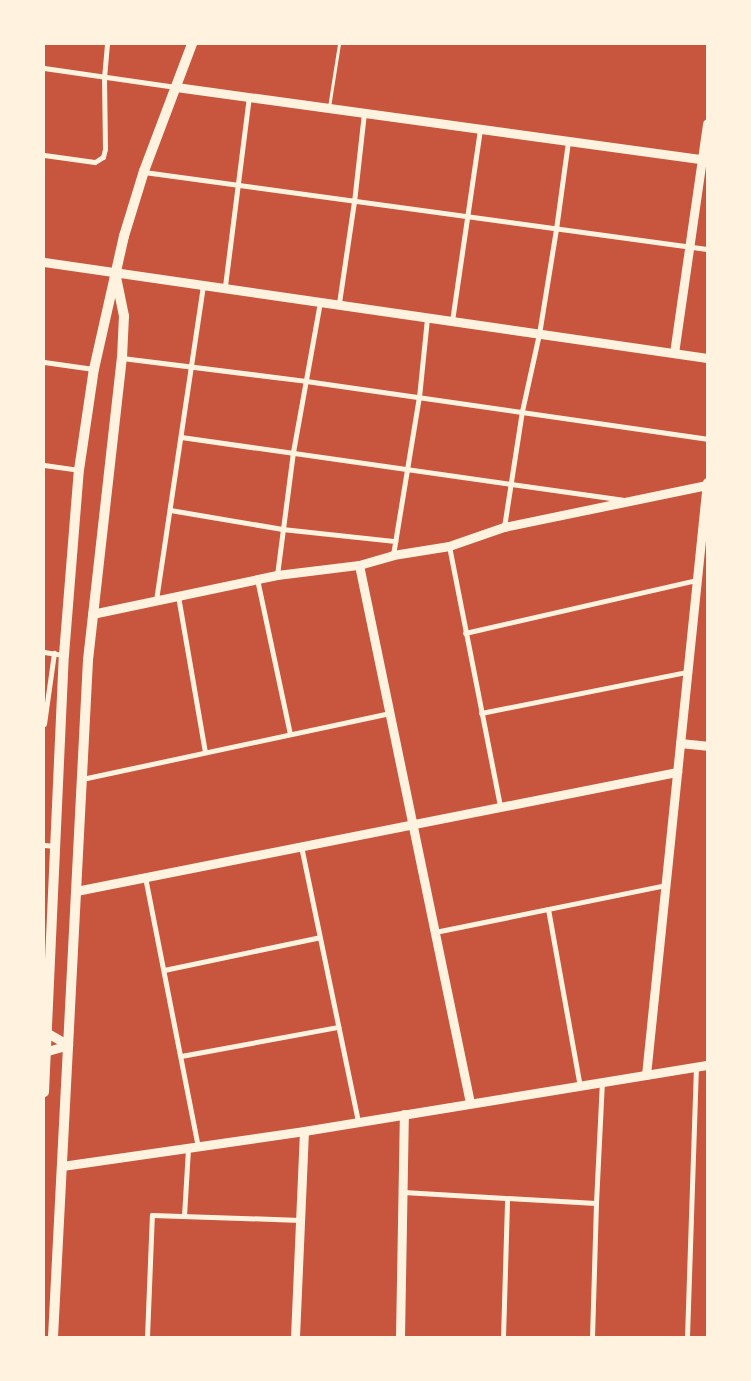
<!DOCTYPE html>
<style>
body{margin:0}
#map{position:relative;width:751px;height:1381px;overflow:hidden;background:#c8553d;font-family:Literata,serif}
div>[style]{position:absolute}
.service>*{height:3px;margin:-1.5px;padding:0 1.5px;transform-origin:1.5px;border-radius:1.5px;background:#fff3e0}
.minor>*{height:5px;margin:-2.5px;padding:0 2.5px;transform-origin:2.5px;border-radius:2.5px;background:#fff3e0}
.tertiary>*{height:9px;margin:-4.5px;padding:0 4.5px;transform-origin:4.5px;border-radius:4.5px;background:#fff3e0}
.primary>*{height:10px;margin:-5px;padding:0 5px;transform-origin:5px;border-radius:5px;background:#fff3e0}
span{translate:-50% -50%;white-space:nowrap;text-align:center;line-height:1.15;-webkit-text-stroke:4px #fff3e0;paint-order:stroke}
.frame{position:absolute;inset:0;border:45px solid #fff3e0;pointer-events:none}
</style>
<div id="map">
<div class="service">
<i style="left:329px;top:107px;width:64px;rotate:-81deg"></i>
</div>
<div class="minor">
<i style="left:44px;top:68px;width:133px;rotate:8.2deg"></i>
<i style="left:44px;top:155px;width:51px;rotate:7.8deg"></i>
<i style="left:95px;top:162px;width:9px;rotate:-32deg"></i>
<i style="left:103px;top:157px;width:8px;rotate:-76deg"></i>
<i style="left:105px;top:149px;width:71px;rotate:-90.8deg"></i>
<i style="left:104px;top:78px;width:34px;rotate:-85deg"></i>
<i style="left:144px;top:172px;width:568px;rotate:7.79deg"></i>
<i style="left:225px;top:286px;width:191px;rotate:-82.8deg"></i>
<i style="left:339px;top:303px;width:102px;rotate:-81.6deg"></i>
<i style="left:354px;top:202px;width:90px;rotate:-83.6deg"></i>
<i style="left:452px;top:321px;width:194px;rotate:-81.7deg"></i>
<i style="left:122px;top:358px;width:185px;rotate:7.1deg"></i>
<i style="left:306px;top:381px;width:405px;rotate:8.2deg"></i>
<i style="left:44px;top:362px;width:50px;rotate:8deg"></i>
<i style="left:181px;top:437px;width:446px;rotate:8.1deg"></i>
<i style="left:44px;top:465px;width:35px;rotate:8deg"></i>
<i style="left:170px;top:510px;width:114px;rotate:9.6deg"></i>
<i style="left:282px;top:529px;width:114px;rotate:6.1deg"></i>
<i style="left:504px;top:527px;width:117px;rotate:-81.2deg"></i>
<i style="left:522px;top:411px;width:79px;rotate:-77.6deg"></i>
<i style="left:539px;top:334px;width:106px;rotate:-80.8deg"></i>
<i style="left:556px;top:229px;width:89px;rotate:-82.2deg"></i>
<i style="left:449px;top:546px;width:266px;rotate:78.9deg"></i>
<i style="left:393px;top:555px;width:160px;rotate:-80.7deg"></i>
<i style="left:419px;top:397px;width:79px;rotate:-84.2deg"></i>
<i style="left:277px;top:575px;width:124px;rotate:-82.6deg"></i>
<i style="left:293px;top:452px;width:152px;rotate:-79.8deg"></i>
<i style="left:257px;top:579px;width:158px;rotate:78deg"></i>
<i style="left:178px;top:596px;width:158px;rotate:80.2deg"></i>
<i style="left:156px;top:600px;width:318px;rotate:-81.5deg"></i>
<i style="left:465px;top:633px;width:238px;rotate:-12.9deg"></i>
<i style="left:44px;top:652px;width:20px;rotate:9deg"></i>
<i style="left:481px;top:713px;width:210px;rotate:-11.3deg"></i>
<i style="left:44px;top:724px;width:72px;rotate:-82deg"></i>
<i style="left:82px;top:779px;width:315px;rotate:-12.1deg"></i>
<i style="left:44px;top:845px;width:11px;rotate:5deg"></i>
<i style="left:301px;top:846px;width:282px;rotate:78.3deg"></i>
<i style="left:145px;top:877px;width:274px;rotate:78.9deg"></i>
<i style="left:548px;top:909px;width:180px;rotate:79.8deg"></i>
<i style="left:435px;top:932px;width:235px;rotate:-11.5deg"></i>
<i style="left:164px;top:970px;width:159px;rotate:-11.9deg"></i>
<i style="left:181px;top:1056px;width:160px;rotate:-10.5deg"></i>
<i style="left:403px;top:1192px;width:193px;rotate:3.3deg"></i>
<i style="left:596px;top:1203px;width:134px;rotate:91.7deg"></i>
<i style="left:596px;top:1203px;width:121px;rotate:-87.2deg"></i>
<i style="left:184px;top:1216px;width:68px;rotate:-86.6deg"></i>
<i style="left:147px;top:1337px;width:122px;rotate:-87.7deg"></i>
<i style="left:152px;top:1215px;width:148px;rotate:1.9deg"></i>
<i style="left:503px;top:1337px;width:138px;rotate:-88.3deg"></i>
<i style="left:687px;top:1337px;width:270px;rotate:-88.1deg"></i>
</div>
<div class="tertiary">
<i style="left:176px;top:87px;width:536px;rotate:7.83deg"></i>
<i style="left:44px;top:262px;width:670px;rotate:8.24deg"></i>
<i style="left:674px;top:353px;width:232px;rotate:-81.8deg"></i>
<i style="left:359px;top:565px;width:549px;rotate:78.34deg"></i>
<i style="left:92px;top:614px;width:189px;rotate:-11.9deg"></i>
<i style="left:277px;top:575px;width:83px;rotate:-7deg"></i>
<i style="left:359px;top:565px;width:35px;rotate:-16deg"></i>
<i style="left:393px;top:555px;width:57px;rotate:-9.1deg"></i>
<i style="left:449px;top:546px;width:58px;rotate:-19.1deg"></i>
<i style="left:504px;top:527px;width:207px;rotate:-11.7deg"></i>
<i style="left:680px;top:743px;width:27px;rotate:6deg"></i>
<i style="left:76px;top:891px;width:613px;rotate:-11.2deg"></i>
<i style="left:44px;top:1031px;width:28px;rotate:30deg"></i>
<i style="left:44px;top:1052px;width:25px;rotate:-16deg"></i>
<i style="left:646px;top:1075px;width:596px;rotate:-84.13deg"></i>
<i style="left:62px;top:1166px;width:245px;rotate:-8.2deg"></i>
<i style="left:304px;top:1131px;width:408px;rotate:-9.3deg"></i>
<i style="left:295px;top:1337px;width:206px;rotate:-87.5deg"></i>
<i style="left:400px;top:1337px;width:223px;rotate:-89deg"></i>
</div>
<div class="primary">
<i style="left:44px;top:1092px;width:437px;rotate:-87.4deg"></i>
<i style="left:64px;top:655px;width:186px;rotate:-85.4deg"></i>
<i style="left:79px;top:470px;width:102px;rotate:-81.6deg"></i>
<i style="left:94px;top:369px;width:136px;rotate:-77.3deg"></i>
<i style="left:124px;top:236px;width:68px;rotate:-72.9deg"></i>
<i style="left:144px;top:171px;width:136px;rotate:-69.3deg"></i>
<i style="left:53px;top:1337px;width:678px;rotate:-87.04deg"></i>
<i style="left:88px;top:660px;width:304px;rotate:-83.6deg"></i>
<i style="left:122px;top:358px;width:42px;rotate:-87.3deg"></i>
<i style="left:124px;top:316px;width:45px;rotate:-101.6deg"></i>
</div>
<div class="frame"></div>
</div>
